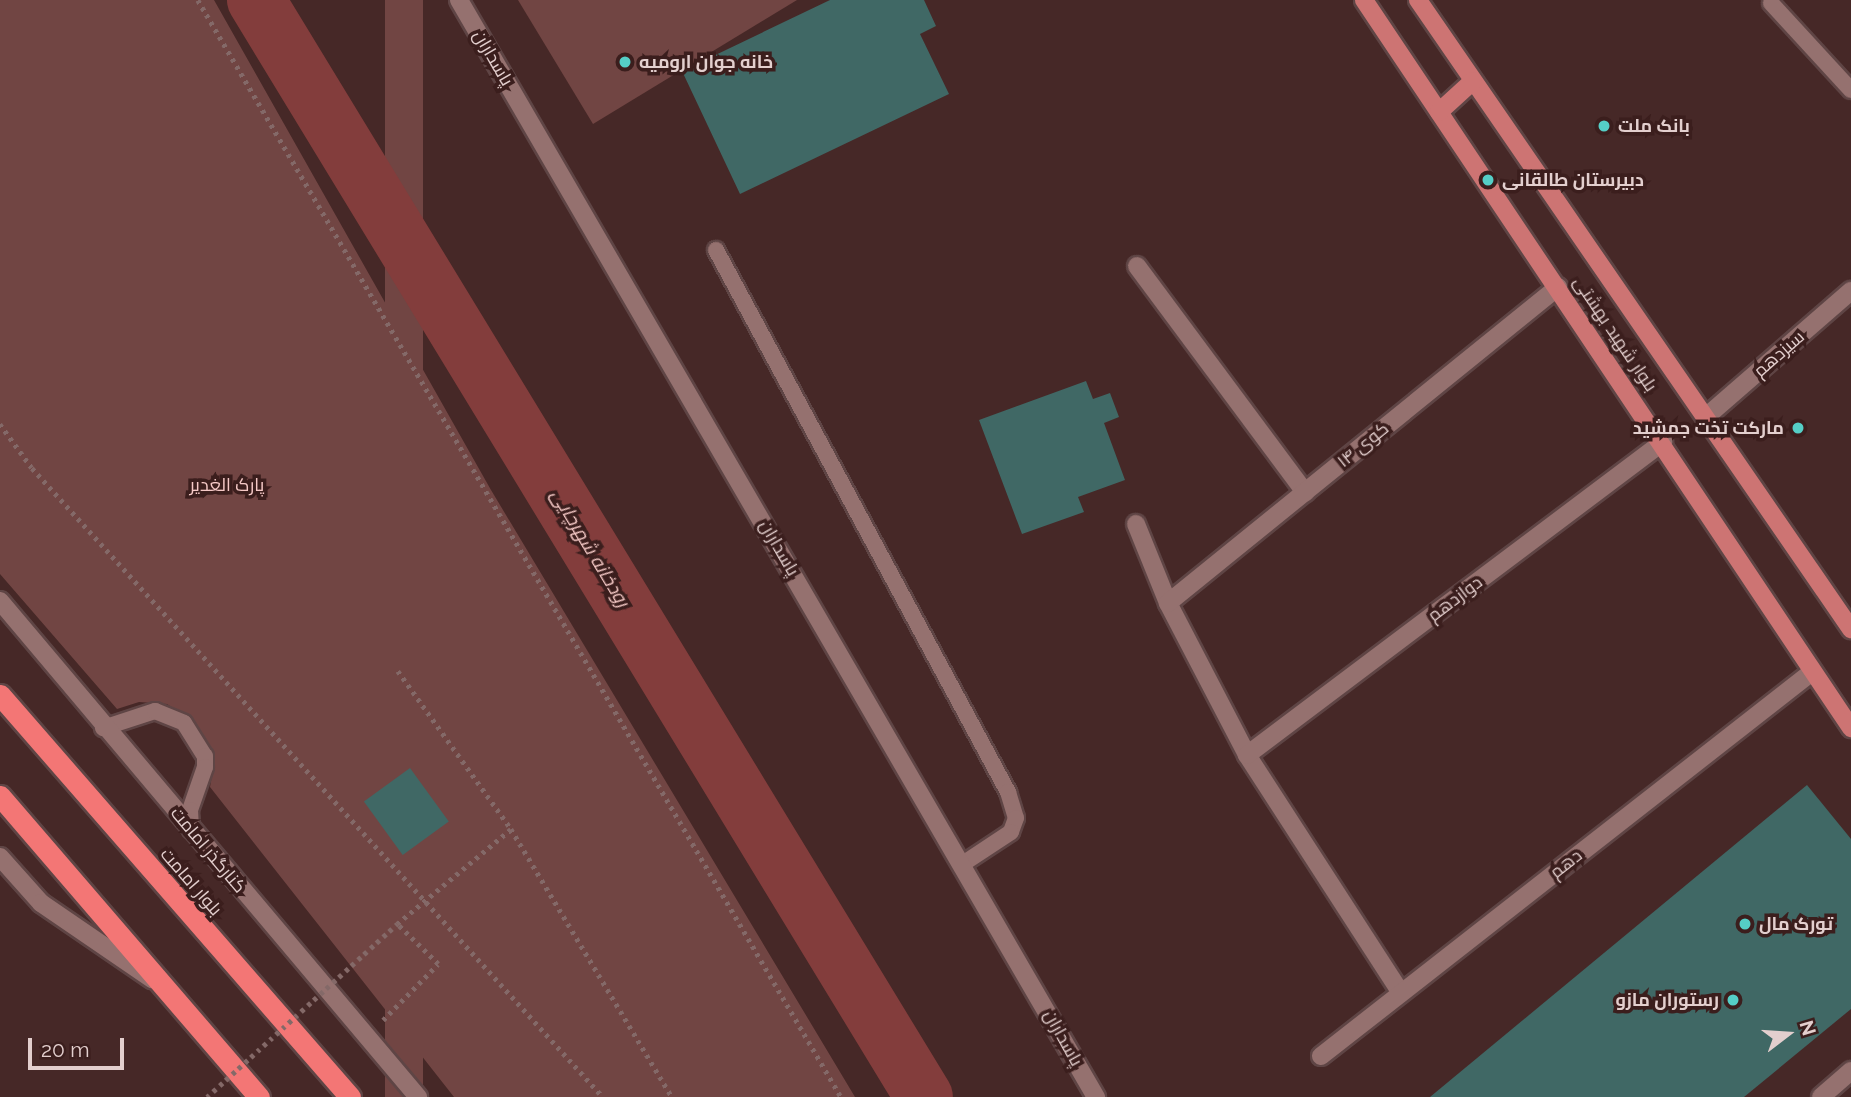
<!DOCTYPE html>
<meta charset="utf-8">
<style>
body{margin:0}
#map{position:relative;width:1851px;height:1097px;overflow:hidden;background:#462827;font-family:Raleway,Cairo,sans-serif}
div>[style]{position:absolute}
.green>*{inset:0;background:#714543;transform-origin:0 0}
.river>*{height:58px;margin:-29px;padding:0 29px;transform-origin:29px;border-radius:29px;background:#833d3c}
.building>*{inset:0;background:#406865;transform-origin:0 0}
.path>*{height:4.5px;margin-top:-2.25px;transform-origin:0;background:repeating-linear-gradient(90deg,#846968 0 3.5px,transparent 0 8.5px)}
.roads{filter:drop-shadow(2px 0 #5f4545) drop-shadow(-2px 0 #5f4545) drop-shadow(0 2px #5f4545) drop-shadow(0 -2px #5f4545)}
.lane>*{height:16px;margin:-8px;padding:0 8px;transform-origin:8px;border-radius:8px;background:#95716f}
.street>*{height:18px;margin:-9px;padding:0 9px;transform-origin:9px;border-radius:9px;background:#95716f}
.secondary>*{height:18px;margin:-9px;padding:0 9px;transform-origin:9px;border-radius:9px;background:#95716f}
.primary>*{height:18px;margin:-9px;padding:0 9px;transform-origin:9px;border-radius:9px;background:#cd7473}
.highway>*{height:21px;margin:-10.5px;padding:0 10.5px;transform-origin:10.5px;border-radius:10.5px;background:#f37675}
.path-bridge>*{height:4.5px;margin-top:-2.25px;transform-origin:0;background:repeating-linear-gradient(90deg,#846968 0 3.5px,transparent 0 8.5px)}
.dots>*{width:19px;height:19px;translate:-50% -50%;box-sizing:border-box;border:4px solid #3b1e1d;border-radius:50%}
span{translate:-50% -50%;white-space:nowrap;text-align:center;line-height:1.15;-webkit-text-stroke:7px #3b1e1d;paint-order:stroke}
.street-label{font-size:18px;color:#e3cfce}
.poi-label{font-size:18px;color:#e3cfce;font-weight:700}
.left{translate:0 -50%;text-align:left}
.right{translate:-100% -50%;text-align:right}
.park-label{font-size:18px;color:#f6c9c7}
.water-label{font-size:19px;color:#f6cac7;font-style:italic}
.north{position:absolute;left:1753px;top:999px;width:70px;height:70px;-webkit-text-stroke:5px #3b1e1d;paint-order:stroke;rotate:73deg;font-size:19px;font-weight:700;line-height:28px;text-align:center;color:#e3cfce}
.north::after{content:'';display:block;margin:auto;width:24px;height:32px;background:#e3cfce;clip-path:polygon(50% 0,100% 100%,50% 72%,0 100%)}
.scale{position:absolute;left:28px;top:1038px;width:96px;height:32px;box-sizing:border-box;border:4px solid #e3cfce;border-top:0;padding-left:9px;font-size:21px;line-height:24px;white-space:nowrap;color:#e3cfce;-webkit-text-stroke:5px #3b1e1d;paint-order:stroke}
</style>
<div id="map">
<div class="green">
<i style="clip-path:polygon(0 0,214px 0,491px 490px,855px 1097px,454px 1097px,210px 787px,215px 758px,195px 724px,167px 704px,139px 702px,117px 709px,0 574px)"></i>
<i style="left:385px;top:0;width:38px;height:1269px"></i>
<i style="clip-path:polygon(518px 0,797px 0,593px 124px)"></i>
</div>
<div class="river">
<i style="left:256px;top:0;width:1284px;rotate:58.66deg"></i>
</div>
<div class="building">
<i style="clip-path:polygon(830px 0,924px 0,936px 26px,920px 34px,949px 94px,740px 194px,682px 71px)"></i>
<i style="clip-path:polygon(1086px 381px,1093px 399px,1110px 393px,1119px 417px,1104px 423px,1125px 480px,1078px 497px,1084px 512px,1022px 534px,979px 420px)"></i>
<i style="left:410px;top:768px;width:66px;height:57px;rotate:54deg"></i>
<i style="clip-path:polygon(1807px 785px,1851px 839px,1851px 1009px,1744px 1097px,1430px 1097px)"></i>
</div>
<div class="path">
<i style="left:198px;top:0;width:1272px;rotate:59.62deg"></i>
<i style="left:0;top:424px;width:54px;rotate:54deg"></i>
<i style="left:32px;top:468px;width:850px;rotate:47.77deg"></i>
<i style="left:398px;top:671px;width:194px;rotate:54.4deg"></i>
<i style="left:511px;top:829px;width:313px;rotate:59deg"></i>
<i style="left:383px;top:1020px;width:78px;rotate:-45.5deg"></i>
<i style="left:438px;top:964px;width:57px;rotate:-135.7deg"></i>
<i style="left:397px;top:924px;width:148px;rotate:-39.8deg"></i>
</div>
<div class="roads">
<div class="lane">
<i style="left:1771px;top:3px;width:118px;rotate:47.4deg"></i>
<i style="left:716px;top:250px;width:616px;rotate:61.69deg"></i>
<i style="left:1008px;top:792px;width:27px;rotate:73deg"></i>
<i style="left:1016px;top:818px;width:15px;rotate:110deg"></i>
<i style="left:1011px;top:832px;width:56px;rotate:146.6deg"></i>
<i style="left:103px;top:728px;width:55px;rotate:-18.1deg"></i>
<i style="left:155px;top:711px;width:31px;rotate:22deg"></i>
<i style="left:184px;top:723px;width:39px;rotate:58deg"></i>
<i style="left:205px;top:756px;width:11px;rotate:90deg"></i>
<i style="left:205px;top:767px;width:46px;rotate:109.2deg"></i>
<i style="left:190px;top:810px;width:20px;rotate:87deg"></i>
</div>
<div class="street">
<i style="left:1137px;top:266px;width:282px;rotate:53.4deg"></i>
<i style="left:1707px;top:416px;width:191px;rotate:-41deg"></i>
<i style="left:1136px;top:524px;width:85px;rotate:67.9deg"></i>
<i style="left:1168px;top:603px;width:171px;rotate:62.5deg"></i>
<i style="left:1247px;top:755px;width:283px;rotate:57.1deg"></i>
<i style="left:1168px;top:603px;width:502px;rotate:-39.02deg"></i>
<i style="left:1247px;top:755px;width:521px;rotate:-36.96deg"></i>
<i style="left:1321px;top:1056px;width:623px;rotate:-38.03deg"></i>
<i style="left:1821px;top:1097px;width:40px;rotate:-41deg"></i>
</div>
<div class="secondary">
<i style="left:459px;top:0;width:1269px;rotate:59.86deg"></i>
<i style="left:0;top:601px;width:649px;rotate:49.88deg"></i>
<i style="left:0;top:857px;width:62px;rotate:48.3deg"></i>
<i style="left:41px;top:903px;width:135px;rotate:34.4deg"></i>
</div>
<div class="primary">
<i style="left:1364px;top:0;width:876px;rotate:56.22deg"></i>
<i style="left:1418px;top:0;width:764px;rotate:55.46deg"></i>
<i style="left:1439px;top:112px;width:46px;rotate:-42.4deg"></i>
</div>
<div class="highway">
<i style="left:0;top:695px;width:533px;rotate:48.96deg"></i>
<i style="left:0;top:796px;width:397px;rotate:49.3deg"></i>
</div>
</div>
<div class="path-bridge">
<i style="left:207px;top:1097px;width:257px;rotate:-42.3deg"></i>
</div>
<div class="dots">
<i style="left:625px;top:62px;background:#55cec6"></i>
<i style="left:1604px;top:126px;background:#55cec6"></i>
<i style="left:1488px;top:180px;background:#55cec6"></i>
<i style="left:1798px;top:428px;background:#55cec6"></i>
<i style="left:1745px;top:924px;background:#55cec6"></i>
<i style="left:1733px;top:1000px;background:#55cec6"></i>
</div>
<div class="street-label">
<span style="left:493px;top:58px;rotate:60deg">پاسداران</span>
<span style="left:1615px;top:334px;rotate:56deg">بلوار شهید بهشتی</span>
<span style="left:1779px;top:354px;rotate:-41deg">سیزدهم</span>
<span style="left:1363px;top:445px;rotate:-39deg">کوی ۱۴</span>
<span style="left:779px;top:548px;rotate:60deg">پاسداران</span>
<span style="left:1455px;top:599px;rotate:-37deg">دوازدهم</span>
<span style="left:208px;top:850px;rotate:50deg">کنارگذر امامت</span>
<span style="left:1566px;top:864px;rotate:-38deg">دهم</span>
<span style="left:191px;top:882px;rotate:49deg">بلوار امامت</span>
<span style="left:1063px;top:1038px;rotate:61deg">پاسداران</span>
</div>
<div class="poi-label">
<span class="left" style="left:639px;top:62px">خانه جوان ارومیه</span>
<span class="left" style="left:1618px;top:126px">بانک ملت</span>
<span class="left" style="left:1502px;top:180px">دبیرستان طالقانی</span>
<span class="right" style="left:1784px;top:428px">مارکت تخت جمشید</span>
<span class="left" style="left:1759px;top:924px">تورک مال</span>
<span class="right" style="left:1719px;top:1000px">رستوران مازو</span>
</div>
<div class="park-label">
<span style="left:227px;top:485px">پارک الغدیر</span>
</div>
<div class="water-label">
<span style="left:590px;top:548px;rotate:59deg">رودخانه شهرچایی</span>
</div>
<div class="north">N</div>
<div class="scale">20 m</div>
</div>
